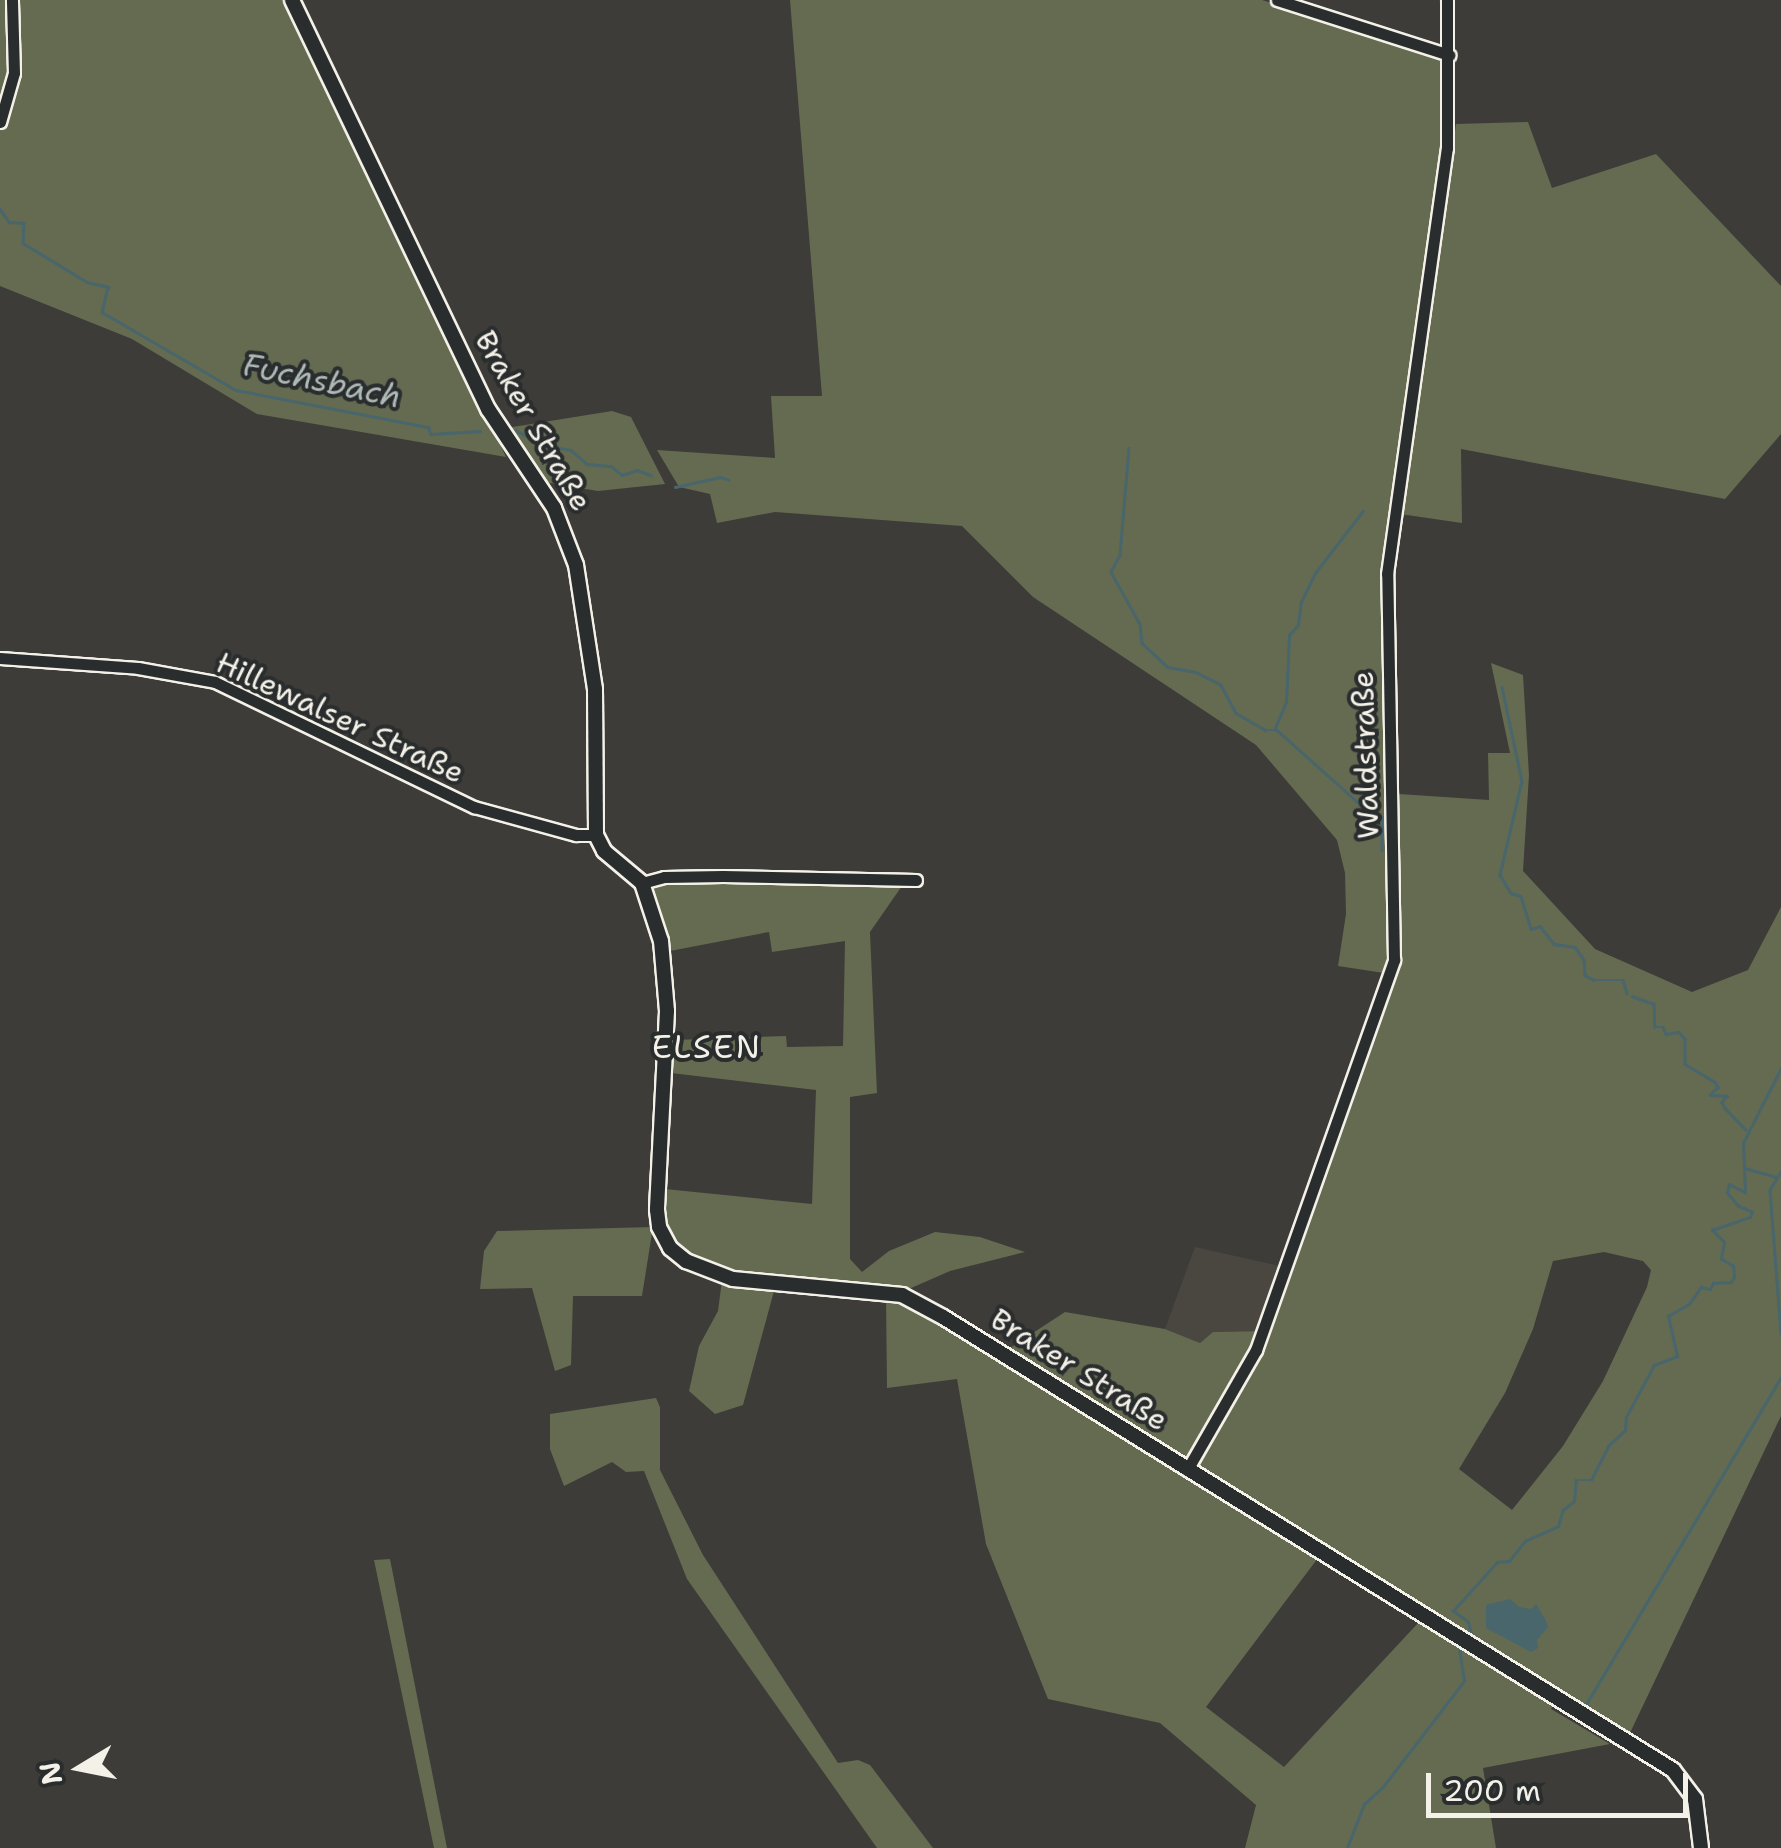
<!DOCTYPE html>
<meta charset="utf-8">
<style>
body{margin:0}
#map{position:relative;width:1781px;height:1848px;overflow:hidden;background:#3d3c38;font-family:"Shantell Sans",sans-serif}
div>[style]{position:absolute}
.built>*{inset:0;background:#4a4740}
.green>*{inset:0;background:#646b51}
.water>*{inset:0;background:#48666b}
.stream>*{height:2.5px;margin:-1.25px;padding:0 1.25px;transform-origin:1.25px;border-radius:1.25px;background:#48666b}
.roads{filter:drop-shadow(2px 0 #f4f1e8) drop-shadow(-2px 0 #f4f1e8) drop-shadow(0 2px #f4f1e8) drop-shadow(0 -2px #f4f1e8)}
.minor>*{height:11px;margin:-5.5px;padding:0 5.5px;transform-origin:5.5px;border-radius:5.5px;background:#2a2d2e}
.major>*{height:14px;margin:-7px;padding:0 7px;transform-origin:7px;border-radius:7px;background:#2a2d2e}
span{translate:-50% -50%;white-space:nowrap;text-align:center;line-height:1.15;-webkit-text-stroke:8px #2a2d2e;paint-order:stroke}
.street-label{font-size:30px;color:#f4f1e8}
.water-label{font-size:32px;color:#afb9b6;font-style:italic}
.neighbourhood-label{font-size:32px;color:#f4f1e8;letter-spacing:2.5px}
.north{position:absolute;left:30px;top:1718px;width:100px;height:100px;-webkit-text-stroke:8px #2a2d2e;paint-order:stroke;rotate:260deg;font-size:28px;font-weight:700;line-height:40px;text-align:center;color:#f4f1e8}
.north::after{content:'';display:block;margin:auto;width:35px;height:45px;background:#f4f1e8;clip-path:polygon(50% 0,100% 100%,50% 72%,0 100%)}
.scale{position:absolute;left:1426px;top:1773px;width:262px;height:45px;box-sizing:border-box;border:5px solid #f4f1e8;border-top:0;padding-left:12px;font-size:30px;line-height:35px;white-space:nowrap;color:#f4f1e8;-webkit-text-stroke:8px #2a2d2e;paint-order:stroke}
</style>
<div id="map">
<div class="built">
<i style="clip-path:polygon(1195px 1247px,1284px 1267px,1259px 1331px,1213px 1332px,1200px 1343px,1165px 1329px)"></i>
</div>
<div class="green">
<i style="clip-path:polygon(0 0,287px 0,506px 457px,257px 414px,132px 339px,0 286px)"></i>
<i style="clip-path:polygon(790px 0,1262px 0,1441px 55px,1441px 149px,1380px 573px,1389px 813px,1388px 950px,1384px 973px,1338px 966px,1346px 914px,1345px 873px,1337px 840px,1256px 745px,1033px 597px,962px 526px,775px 512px,717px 523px,710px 494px,679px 487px,657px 450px,775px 458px,771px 396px,822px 396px)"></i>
<i style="clip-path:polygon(1528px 122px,1552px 188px,1656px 154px,1781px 286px,1781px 434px,1725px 499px,1461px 449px,1462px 523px,1400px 514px,1456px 124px)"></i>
<i style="clip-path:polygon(612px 411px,631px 417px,665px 484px,598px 491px,544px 482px,507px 428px)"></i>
<i style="clip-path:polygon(evenodd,1491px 663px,1523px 675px,1529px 775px,1523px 871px,1595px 949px,1692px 992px,1748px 970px,1781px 907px,1781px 1416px,1629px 1735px,1560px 1693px,1551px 1709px,1610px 1744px,1483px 1768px,1496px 1848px,1245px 1848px,1256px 1805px,1160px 1723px,1048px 1699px,986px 1544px,957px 1379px,887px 1388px,886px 1298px,743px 1275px,687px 1256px,670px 1239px,665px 1223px,665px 1189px,812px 1204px,816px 1090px,671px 1073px,674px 1040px,786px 1036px,787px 1047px,843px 1046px,845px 941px,772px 952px,769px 932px,670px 951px,652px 884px,669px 880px,904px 883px,870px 932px,877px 1093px,850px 1097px,850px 1259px,862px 1272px,889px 1251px,935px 1232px,980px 1237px,1025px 1252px,950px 1271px,902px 1292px,1007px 1350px,1065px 1312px,1165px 1329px,1200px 1343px,1213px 1332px,1264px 1331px,1399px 955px,1399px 794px,1489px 800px,1488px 753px,1510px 753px,1491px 663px,1604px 1252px,1643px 1261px,1651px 1270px,1647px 1287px,1603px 1381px,1563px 1446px,1512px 1510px,1459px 1469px,1505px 1393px,1533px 1329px,1553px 1261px,1604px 1252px,1491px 663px,1318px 1558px,1419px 1622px,1284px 1767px,1206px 1707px,1318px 1558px)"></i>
<i style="clip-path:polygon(653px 1227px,642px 1296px,573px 1296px,571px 1365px,555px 1371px,532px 1288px,480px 1289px,484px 1251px,497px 1231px)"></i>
<i style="clip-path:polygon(722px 1280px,774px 1291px,743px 1405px,715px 1414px,689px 1391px,699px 1346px,718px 1311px)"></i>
<i style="clip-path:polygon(656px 1398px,660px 1407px,660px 1470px,703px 1555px,838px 1763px,858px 1760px,870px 1765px,933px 1848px,877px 1848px,687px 1579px,644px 1471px,626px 1472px,612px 1462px,564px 1486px,550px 1449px,550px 1414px)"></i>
<i style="clip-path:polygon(390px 1559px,447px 1848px,434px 1848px,374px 1560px)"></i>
</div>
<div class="water">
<i style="clip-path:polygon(1510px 1599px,1519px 1607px,1531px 1609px,1536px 1604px,1545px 1619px,1548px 1627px,1537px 1640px,1538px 1648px,1531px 1652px,1486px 1628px,1486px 1605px)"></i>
</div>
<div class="stream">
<i style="left:0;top:209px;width:16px;rotate:55deg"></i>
<i style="left:9px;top:222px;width:15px;rotate:4deg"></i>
<i style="left:24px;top:223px;width:20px;rotate:93deg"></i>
<i style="left:23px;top:243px;width:75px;rotate:31.4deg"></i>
<i style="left:87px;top:282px;width:22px;rotate:13deg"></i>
<i style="left:108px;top:287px;width:26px;rotate:103deg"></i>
<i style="left:102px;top:312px;width:155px;rotate:30.2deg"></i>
<i style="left:236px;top:390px;width:196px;rotate:10.9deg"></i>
<i style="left:428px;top:427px;width:8px;rotate:67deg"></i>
<i style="left:431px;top:434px;width:49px;rotate:-3.5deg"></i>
<i style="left:516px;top:430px;width:28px;rotate:30deg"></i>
<i style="left:540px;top:444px;width:32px;rotate:11deg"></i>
<i style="left:571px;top:450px;width:21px;rotate:41deg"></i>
<i style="left:587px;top:464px;width:24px;rotate:5deg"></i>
<i style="left:611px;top:466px;width:14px;rotate:39deg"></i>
<i style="left:622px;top:475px;width:16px;rotate:-18deg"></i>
<i style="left:637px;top:470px;width:15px;rotate:20deg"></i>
<i style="left:1129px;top:448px;width:107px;rotate:94.8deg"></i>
<i style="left:1120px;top:555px;width:19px;rotate:118deg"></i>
<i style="left:1111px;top:572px;width:60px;rotate:60.9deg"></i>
<i style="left:1140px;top:624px;width:19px;rotate:84deg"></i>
<i style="left:1142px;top:643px;width:35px;rotate:43deg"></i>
<i style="left:1168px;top:667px;width:28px;rotate:10deg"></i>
<i style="left:1196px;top:672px;width:28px;rotate:27deg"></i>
<i style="left:1221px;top:685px;width:32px;rotate:62deg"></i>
<i style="left:1236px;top:713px;width:34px;rotate:30deg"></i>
<i style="left:1265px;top:730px;width:12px"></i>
<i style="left:1277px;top:730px;width:114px;rotate:41.8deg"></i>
<i style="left:1362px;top:806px;width:23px;rotate:29deg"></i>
<i style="left:1382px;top:817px;width:33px;rotate:90deg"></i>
<i style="left:675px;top:487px;width:46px;rotate:-12.5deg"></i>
<i style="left:720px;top:477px;width:9px;rotate:18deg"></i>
<i style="left:1502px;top:687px;width:96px;rotate:78deg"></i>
<i style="left:1522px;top:781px;width:97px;rotate:103.2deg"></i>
<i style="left:1500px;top:875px;width:21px;rotate:59deg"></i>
<i style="left:1511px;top:893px;width:10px;rotate:17deg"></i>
<i style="left:1521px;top:896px;width:34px;rotate:73deg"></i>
<i style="left:1531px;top:929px;width:9px;rotate:-18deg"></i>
<i style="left:1540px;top:926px;width:23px;rotate:52deg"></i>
<i style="left:1554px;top:944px;width:21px;rotate:8deg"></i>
<i style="left:1575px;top:947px;width:16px;rotate:55deg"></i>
<i style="left:1584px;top:960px;width:15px;rotate:86deg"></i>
<i style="left:1585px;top:975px;width:10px;rotate:29deg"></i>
<i style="left:1594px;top:980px;width:29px"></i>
<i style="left:1623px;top:980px;width:14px;rotate:73deg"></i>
<i style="left:1275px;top:728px;width:28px;rotate:-67deg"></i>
<i style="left:1286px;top:702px;width:67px;rotate:-87.4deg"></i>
<i style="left:1289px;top:635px;width:13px;rotate:-48deg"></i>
<i style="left:1298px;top:625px;width:23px;rotate:-83deg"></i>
<i style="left:1301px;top:602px;width:32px;rotate:-64deg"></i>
<i style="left:1315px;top:573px;width:78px;rotate:-52.3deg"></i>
<i style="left:1632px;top:996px;width:23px;rotate:20deg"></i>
<i style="left:1654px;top:1004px;width:23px;rotate:88deg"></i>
<i style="left:1655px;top:1027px;width:8px"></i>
<i style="left:1663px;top:1027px;width:8px;rotate:67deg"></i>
<i style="left:1666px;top:1034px;width:13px;rotate:-9deg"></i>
<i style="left:1679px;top:1032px;width:9px;rotate:49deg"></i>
<i style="left:1685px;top:1039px;width:25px;rotate:90deg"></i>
<i style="left:1685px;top:1064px;width:35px;rotate:31deg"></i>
<i style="left:1715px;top:1082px;width:6px;rotate:59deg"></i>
<i style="left:1718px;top:1087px;width:11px;rotate:135deg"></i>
<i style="left:1710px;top:1095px;width:17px;rotate:3deg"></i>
<i style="left:1727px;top:1096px;width:8px;rotate:130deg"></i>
<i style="left:1722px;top:1102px;width:7px;rotate:63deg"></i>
<i style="left:1725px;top:1108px;width:30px;rotate:46deg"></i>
<i style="left:1745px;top:1168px;width:32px;rotate:16deg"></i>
<i style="left:1781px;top:1172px;width:21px;rotate:121deg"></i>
<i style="left:1770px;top:1190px;width:144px;rotate:85.6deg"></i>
<i style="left:1471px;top:1635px;width:13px;rotate:-103deg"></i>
<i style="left:1468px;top:1622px;width:19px;rotate:-144deg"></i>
<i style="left:1453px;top:1611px;width:66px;rotate:-48.1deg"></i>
<i style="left:1497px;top:1562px;width:12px;rotate:-5deg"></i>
<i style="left:1509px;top:1561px;width:26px;rotate:-51deg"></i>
<i style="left:1525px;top:1541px;width:36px;rotate:-24deg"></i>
<i style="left:1558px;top:1526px;width:17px;rotate:-73deg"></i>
<i style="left:1563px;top:1510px;width:14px;rotate:-39deg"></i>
<i style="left:1574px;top:1501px;width:21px;rotate:-85deg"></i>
<i style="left:1576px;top:1480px;width:15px"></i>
<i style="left:1591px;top:1480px;width:38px;rotate:-63deg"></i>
<i style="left:1608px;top:1446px;width:23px;rotate:-43deg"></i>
<i style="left:1625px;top:1430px;width:13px;rotate:-86deg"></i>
<i style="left:1626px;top:1417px;width:59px;rotate:-61.7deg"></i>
<i style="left:1654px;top:1365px;width:25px;rotate:-21deg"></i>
<i style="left:1677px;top:1356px;width:41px;rotate:-102.7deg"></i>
<i style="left:1668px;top:1316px;width:24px;rotate:-30deg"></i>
<i style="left:1689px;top:1304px;width:21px;rotate:-55deg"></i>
<i style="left:1701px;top:1287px;width:9px;rotate:13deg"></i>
<i style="left:1710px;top:1289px;width:7px;rotate:-63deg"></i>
<i style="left:1713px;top:1283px;width:18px;rotate:-3deg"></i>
<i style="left:1731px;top:1282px;width:6px;rotate:-59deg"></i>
<i style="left:1734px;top:1277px;width:11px;rotate:-95deg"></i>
<i style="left:1733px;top:1266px;width:14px;rotate:-150deg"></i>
<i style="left:1721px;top:1259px;width:17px;rotate:-80deg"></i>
<i style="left:1724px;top:1242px;width:17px;rotate:-135deg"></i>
<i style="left:1712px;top:1230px;width:40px;rotate:-18.9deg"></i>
<i style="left:1750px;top:1217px;width:5px;rotate:-68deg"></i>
<i style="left:1752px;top:1212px;width:15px;rotate:-157deg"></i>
<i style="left:1738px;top:1206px;width:17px;rotate:-130deg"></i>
<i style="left:1727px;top:1193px;width:9px;rotate:-77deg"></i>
<i style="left:1729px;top:1184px;width:18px;rotate:27deg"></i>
<i style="left:1745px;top:1192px;width:49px;rotate:-92.3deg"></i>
<i style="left:1743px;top:1143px;width:84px;rotate:-63.1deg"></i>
<i style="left:1585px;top:1706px;width:383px;rotate:-59.2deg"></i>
<i style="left:1347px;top:1848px;width:47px;rotate:-68.9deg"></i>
<i style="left:1364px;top:1804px;width:24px;rotate:-42deg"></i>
<i style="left:1382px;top:1788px;width:135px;rotate:-52.5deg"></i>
<i style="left:1464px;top:1681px;width:30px;rotate:-99deg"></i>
</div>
<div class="roads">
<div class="minor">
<i style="left:1277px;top:0;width:181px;rotate:17.7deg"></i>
<i style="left:0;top:122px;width:51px;rotate:-74.1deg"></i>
<i style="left:14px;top:73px;width:73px;rotate:-91.6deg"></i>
<i style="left:0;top:658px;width:138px;rotate:4.1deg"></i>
<i style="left:138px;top:668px;width:78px;rotate:10.3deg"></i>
<i style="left:215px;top:682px;width:288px;rotate:25.8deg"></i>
<i style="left:474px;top:807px;width:106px;rotate:15.4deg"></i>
<i style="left:576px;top:835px;width:20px"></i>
<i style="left:642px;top:883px;width:23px;rotate:-15deg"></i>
<i style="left:664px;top:877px;width:59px;rotate:-1deg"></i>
<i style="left:723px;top:876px;width:193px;rotate:1.2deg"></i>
<i style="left:1187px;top:1470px;width:138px;rotate:-60.1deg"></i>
<i style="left:1256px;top:1350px;width:414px;rotate:-70.5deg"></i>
<i style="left:1394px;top:960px;width:386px;rotate:-91deg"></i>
<i style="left:1387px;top:574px;width:430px;rotate:-82deg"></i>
<i style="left:1447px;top:148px;width:148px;rotate:-90deg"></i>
</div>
<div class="major">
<i style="left:292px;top:0;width:454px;rotate:64.4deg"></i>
<i style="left:488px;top:409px;width:119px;rotate:56.3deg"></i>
<i style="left:554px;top:508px;width:61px;rotate:68.9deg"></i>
<i style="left:576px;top:565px;width:125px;rotate:81.3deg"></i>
<i style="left:595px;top:689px;width:146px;rotate:89.6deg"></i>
<i style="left:596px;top:835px;width:18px;rotate:63deg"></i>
<i style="left:604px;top:851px;width:50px;rotate:40.1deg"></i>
<i style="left:642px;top:883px;width:61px;rotate:71.9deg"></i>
<i style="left:661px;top:941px;width:70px;rotate:85.1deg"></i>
<i style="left:667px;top:1011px;width:199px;rotate:92.9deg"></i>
<i style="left:657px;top:1210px;width:17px;rotate:83deg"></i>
<i style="left:659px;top:1227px;width:24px;rotate:62deg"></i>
<i style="left:670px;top:1248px;width:21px;rotate:39deg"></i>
<i style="left:686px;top:1261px;width:50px;rotate:21deg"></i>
<i style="left:733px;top:1279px;width:170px;rotate:5.4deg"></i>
<i style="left:902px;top:1295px;width:47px;rotate:28.2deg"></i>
<i style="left:943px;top:1317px;width:859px;rotate:31.82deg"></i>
<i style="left:1673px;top:1770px;width:36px;rotate:53deg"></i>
<i style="left:1695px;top:1799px;width:49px;rotate:83deg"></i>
</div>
</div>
<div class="street-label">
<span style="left:533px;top:421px;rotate:60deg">Braker Straße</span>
<span style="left:340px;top:718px;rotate:25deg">Hillewalser Straße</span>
<span style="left:1366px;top:755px;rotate:-92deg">Waldstraße</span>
<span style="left:1079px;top:1370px;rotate:32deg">Braker Straße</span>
</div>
<div class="water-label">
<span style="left:322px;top:381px;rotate:12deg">Fuchsbach</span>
</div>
<div class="neighbourhood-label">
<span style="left:707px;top:1047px">ELSEN</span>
</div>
<div class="north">N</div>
<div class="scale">200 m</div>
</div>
